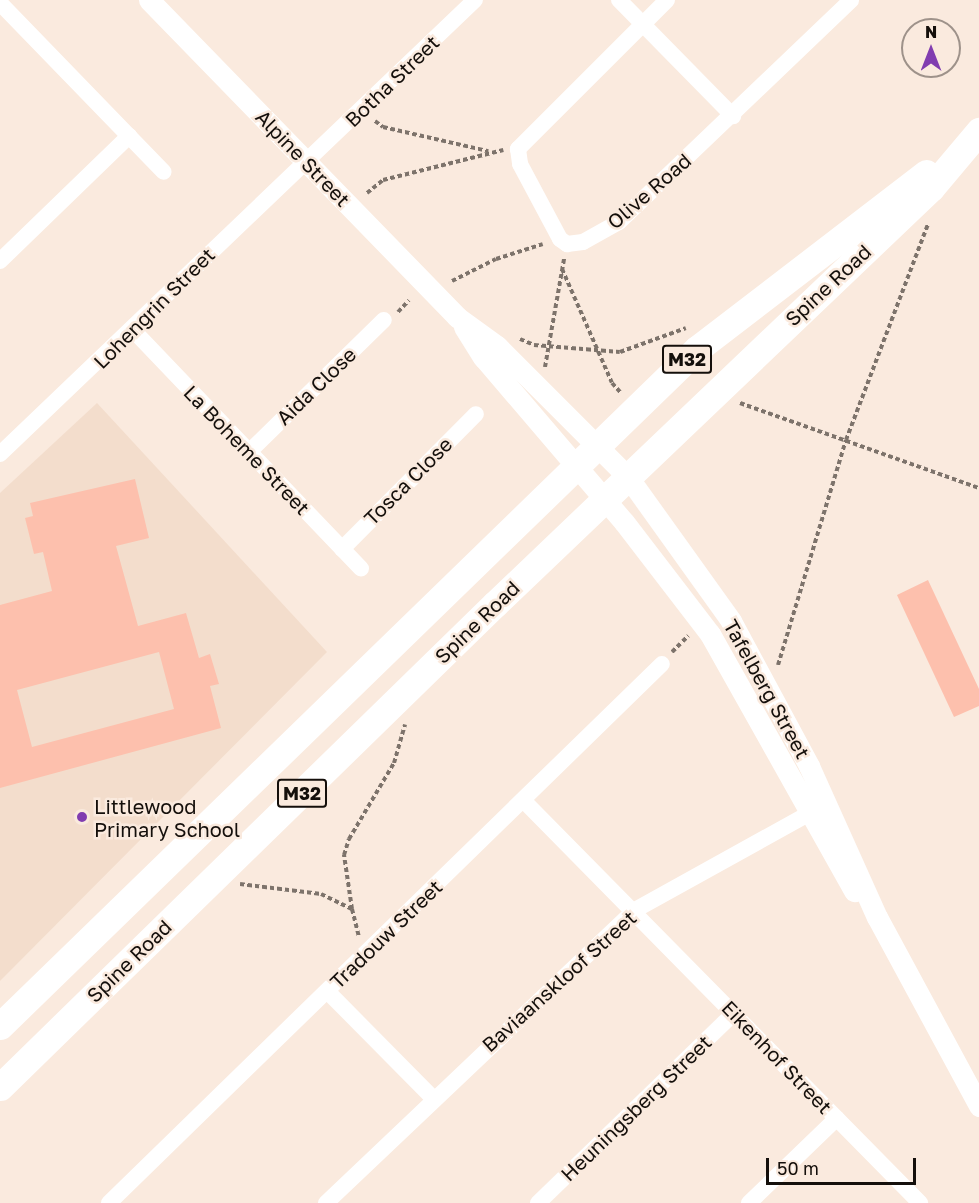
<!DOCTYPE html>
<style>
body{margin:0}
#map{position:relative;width:979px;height:1203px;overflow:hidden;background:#faeade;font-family:"Golos Text",sans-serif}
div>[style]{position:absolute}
.built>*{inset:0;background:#f3ddcc}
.building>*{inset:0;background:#fdc0ad}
.path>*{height:4px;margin-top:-2px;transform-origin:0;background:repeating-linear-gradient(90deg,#7d736b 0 4.5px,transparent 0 7.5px)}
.minor>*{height:16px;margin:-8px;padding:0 8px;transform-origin:8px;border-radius:8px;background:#fff}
.tertiary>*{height:21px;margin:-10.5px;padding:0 10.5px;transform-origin:10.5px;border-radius:10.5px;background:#fff}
.primary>*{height:27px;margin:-13.5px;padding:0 13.5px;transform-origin:13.5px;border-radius:13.5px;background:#fff}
.dots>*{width:16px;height:16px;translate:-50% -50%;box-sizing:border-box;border:3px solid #faeade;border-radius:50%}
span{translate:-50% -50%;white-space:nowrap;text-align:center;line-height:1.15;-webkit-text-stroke:5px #faeade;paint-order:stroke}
.shield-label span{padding:2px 4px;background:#faeade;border:2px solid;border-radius:4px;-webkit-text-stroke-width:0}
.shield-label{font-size:18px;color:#140f0b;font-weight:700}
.street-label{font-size:20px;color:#140f0b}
.poi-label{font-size:20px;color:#140f0b}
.left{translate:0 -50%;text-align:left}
.north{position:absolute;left:901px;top:18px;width:60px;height:60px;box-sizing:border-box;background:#faeade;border:2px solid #9e928a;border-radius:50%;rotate:0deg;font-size:16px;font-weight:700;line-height:24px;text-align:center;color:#140f0b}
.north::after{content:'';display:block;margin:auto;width:21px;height:27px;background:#813db0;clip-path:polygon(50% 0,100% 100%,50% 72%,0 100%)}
.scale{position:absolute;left:766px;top:1158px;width:150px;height:27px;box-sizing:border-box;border:3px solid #140f0b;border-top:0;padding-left:8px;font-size:18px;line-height:21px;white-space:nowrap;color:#140f0b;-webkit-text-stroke:4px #faeade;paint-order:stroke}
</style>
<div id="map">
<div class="built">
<i style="clip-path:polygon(97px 403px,327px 652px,0 981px,0 493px)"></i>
</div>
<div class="building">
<i style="clip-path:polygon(evenodd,135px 479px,149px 538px,116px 546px,138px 626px,186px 613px,199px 658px,210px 654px,219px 684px,210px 686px,221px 728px,0 788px,0 605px,52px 591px,43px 552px,34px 554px,25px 518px,33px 516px,30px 503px,135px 479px,159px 652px,174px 709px,32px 747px,17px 690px,159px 652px)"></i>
<i style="clip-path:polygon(928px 580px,979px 689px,979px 706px,954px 717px,897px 595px)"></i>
</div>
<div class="path">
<i style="left:375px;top:121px;width:10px;rotate:37deg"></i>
<i style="left:383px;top:127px;width:108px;rotate:12.9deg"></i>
<i style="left:367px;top:193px;width:21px;rotate:-39deg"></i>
<i style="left:383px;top:180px;width:124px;rotate:-14deg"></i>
<i style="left:562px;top:269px;width:124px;rotate:66.3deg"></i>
<i style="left:612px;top:383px;width:12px;rotate:48deg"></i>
<i style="left:452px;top:281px;width:49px;rotate:-26.6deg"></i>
<i style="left:496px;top:259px;width:49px;rotate:-17.7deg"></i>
<i style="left:398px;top:312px;width:16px;rotate:-47deg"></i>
<i style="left:520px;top:339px;width:15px;rotate:23deg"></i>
<i style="left:534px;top:345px;width:86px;rotate:4.7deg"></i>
<i style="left:620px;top:352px;width:70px;rotate:-20deg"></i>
<i style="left:545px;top:367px;width:110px;rotate:-80deg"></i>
<i style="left:740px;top:403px;width:254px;rotate:19.6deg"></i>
<i style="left:672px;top:652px;width:23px;rotate:-45deg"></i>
<i style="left:778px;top:665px;width:235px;rotate:-73.2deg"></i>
<i style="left:846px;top:440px;width:231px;rotate:-69.2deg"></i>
<i style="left:240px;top:884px;width:82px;rotate:7deg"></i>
<i style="left:321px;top:894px;width:34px;rotate:26deg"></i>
<i style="left:352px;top:909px;width:29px;rotate:76deg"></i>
<i style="left:352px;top:909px;width:55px;rotate:-98.4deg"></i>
<i style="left:344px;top:855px;width:17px;rotate:-73deg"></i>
<i style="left:349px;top:839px;width:88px;rotate:-59.4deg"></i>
<i style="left:394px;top:763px;width:40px;rotate:-74deg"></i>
</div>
<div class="minor">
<i style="left:619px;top:0;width:163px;rotate:45.5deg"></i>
<i style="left:667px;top:0;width:211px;rotate:135deg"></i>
<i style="left:518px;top:149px;width:15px;rotate:82deg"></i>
<i style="left:520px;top:164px;width:85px;rotate:61.9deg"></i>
<i style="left:560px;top:239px;width:9px;rotate:36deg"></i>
<i style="left:567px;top:244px;width:16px;rotate:-7deg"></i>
<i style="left:583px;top:242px;width:41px;rotate:-29.1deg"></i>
<i style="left:619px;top:222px;width:321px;rotate:-43.7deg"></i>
<i style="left:0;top:3px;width:235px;rotate:45.9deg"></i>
<i style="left:0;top:261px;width:180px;rotate:-44.1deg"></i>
<i style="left:133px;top:330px;width:330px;rotate:46.3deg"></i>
<i style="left:248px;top:453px;width:190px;rotate:-44.4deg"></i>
<i style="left:0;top:454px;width:657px;rotate:-43.71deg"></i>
<i style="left:342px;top:549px;width:190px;rotate:-45.2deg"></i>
<i style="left:523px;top:800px;width:566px;rotate:45.43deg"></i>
<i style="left:327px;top:991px;width:151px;rotate:45.3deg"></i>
<i style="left:109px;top:1203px;width:772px;rotate:-44.27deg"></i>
<i style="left:326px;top:1203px;width:426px;rotate:-43.5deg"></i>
<i style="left:635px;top:910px;width:213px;rotate:-29deg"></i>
<i style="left:538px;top:1203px;width:273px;rotate:-44.1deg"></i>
<i style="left:749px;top:1203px;width:122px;rotate:-44deg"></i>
</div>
<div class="tertiary">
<i style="left:149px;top:0;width:442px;rotate:45.8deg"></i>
<i style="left:457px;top:317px;width:49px;rotate:35.9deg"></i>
<i style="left:497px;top:346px;width:185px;rotate:45deg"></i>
<i style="left:628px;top:477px;width:177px;rotate:54.4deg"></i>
<i style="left:731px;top:621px;width:165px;rotate:61.7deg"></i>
<i style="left:809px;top:766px;width:166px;rotate:65.8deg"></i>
<i style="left:877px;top:917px;width:215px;rotate:61.6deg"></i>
<i style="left:464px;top:327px;width:36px;rotate:58deg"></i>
<i style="left:483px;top:357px;width:217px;rotate:49.5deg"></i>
<i style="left:624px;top:522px;width:141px;rotate:52.5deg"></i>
<i style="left:710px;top:634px;width:295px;rotate:60.7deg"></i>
</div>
<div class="primary">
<i style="left:0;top:1026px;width:972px;rotate:-44.17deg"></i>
<i style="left:697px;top:349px;width:289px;rotate:-37.5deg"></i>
<i style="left:0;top:1087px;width:692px;rotate:-44.3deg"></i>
<i style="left:495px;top:604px;width:603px;rotate:-43.66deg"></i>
<i style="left:931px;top:188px;width:75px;rotate:-49.9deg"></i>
</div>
<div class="dots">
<i style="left:82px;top:817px;background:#813db0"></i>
</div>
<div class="shield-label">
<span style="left:687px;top:359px">M32</span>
<span style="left:302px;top:793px">M32</span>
</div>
<div class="street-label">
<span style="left:392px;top:81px;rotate:-44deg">Botha Street</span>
<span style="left:303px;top:158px;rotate:46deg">Alpine Street</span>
<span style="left:649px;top:191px;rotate:-41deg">Olive Road</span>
<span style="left:828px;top:285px;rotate:-43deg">Spine Road</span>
<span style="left:154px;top:308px;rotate:-45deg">Lohengrin Street</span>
<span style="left:316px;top:386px;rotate:-44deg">Aida Close</span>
<span style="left:247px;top:450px;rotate:46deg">La Boheme Street</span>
<span style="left:408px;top:481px;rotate:-45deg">Tosca Close</span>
<span style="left:477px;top:622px;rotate:-44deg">Spine Road</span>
<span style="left:767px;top:689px;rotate:61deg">Tafelberg Street</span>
<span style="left:386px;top:934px;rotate:-44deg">Tradouw Street</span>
<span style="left:129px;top:961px;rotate:-44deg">Spine Road</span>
<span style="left:559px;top:981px;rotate:-42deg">Baviaanskloof Street</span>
<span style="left:777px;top:1057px;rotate:46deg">Eikenhof Street</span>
<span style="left:636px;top:1108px;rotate:-44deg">Heuningsberg Street</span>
</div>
<div class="poi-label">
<span class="left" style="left:94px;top:818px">Littlewood<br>Primary School</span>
</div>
<div class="north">N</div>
<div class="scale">50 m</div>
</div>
